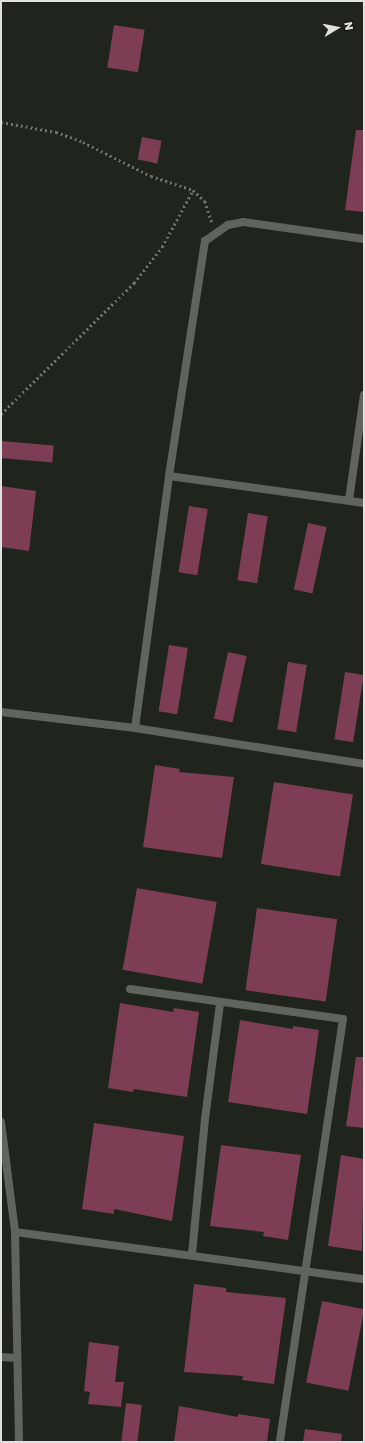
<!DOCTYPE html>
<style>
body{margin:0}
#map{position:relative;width:365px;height:1443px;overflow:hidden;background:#1f241d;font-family:"Golos Text",sans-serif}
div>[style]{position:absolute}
.building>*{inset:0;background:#7d3e55;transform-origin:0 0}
.path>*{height:2.5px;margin-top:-1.25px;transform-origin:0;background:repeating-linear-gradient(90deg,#6e736d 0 2px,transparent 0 5px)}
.lane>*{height:8px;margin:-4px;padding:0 4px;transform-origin:4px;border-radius:4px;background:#5f655d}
span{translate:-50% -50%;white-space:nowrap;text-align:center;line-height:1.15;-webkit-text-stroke:3px #161b14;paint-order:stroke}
.frame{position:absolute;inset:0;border:2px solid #dfe2de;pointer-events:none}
.north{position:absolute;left:317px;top:8px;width:40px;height:40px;-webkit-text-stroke:3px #161b14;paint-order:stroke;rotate:80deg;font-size:11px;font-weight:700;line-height:16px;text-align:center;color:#dfe2de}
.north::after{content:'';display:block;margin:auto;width:14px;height:18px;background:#dfe2de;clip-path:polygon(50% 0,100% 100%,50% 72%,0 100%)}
</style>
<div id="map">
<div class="building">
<i style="left:114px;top:25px;width:31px;height:43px;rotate:9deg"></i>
<i style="clip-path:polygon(356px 130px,364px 130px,364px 212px,345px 210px)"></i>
<i style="left:142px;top:137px;width:20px;height:23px;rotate:11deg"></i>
<i style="left:1px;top:441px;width:53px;height:17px;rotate:5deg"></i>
<i style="clip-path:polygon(1px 486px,36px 491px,29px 551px,1px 547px)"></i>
<i style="left:189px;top:506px;width:19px;height:67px;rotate:9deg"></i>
<i style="left:248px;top:513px;width:20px;height:68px;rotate:9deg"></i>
<i style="left:308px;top:523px;width:19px;height:68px;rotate:12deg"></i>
<i style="left:169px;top:645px;width:19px;height:67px;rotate:9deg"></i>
<i style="left:228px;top:652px;width:19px;height:68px;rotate:12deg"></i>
<i style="left:288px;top:662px;width:19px;height:68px;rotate:9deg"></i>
<i style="left:345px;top:672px;width:19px;height:68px;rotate:9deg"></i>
<i style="clip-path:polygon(155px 765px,180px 769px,179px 772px,234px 777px,222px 858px,143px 847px)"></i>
<i style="left:274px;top:782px;width:80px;height:83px;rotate:9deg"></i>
<i style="left:137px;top:888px;width:81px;height:83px;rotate:10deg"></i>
<i style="left:257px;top:908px;width:81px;height:83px;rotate:8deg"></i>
<i style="clip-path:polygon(120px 1003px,173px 1012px,174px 1008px,199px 1012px,187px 1097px,134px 1089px,133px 1092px,108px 1088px)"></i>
<i style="clip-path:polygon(240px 1020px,293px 1029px,293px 1026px,319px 1030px,307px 1114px,228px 1102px)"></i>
<i style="clip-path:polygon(356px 1057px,364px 1057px,364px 1128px,346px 1126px)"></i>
<i style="clip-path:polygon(94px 1123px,184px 1136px,172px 1221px,114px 1209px,114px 1214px,82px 1209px)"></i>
<i style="clip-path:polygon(221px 1145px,301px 1155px,288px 1240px,263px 1236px,264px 1232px,210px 1226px)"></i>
<i style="clip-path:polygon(341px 1155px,364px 1159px,362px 1251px,328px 1246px)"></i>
<i style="clip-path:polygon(194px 1284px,226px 1288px,226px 1292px,286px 1298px,274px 1384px,242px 1380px,243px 1376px,184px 1372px)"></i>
<i style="left:322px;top:1301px;width:43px;height:83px;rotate:11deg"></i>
<i style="clip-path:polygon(89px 1342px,119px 1346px,115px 1382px,124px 1382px,121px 1407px,88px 1404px,90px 1392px,84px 1391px)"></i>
<i style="left:126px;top:1403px;width:16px;height:39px;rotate:7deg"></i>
<i style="clip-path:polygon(179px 1406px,238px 1417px,238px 1414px,270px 1419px,267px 1442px,174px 1442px)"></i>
<i style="clip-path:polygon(305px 1429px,342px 1434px,341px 1442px,303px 1442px)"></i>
</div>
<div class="path">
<i style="left:1px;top:122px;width:56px;rotate:10.3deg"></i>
<i style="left:56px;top:132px;width:29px;rotate:20deg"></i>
<i style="left:83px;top:142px;width:76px;rotate:26.6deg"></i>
<i style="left:151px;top:176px;width:44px;rotate:18.4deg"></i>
<i style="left:193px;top:190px;width:16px;rotate:43deg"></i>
<i style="left:205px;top:201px;width:22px;rotate:72deg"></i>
<i style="left:1px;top:414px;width:187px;rotate:-44.6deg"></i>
<i style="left:134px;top:283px;width:46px;rotate:-52.1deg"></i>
<i style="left:162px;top:247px;width:65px;rotate:-61.5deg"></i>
</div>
<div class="lane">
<i style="left:169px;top:476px;width:197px;rotate:7.9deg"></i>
<i style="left:349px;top:500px;width:106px;rotate:-81.9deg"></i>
<i style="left:1px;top:712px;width:135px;rotate:6.8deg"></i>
<i style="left:135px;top:728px;width:232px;rotate:8.9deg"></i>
<i style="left:135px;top:728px;width:254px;rotate:-82.3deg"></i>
<i style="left:169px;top:476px;width:238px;rotate:-81.3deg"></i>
<i style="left:205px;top:241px;width:28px;rotate:-35deg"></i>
<i style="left:228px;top:225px;width:15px;rotate:-11deg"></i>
<i style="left:243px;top:222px;width:122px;rotate:8deg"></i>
<i style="left:130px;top:989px;width:215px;rotate:8deg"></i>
<i style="left:343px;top:1019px;width:428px;rotate:98.5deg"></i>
<i style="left:1px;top:1122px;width:111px;rotate:82.7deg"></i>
<i style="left:15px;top:1232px;width:210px;rotate:88.9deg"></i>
<i style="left:15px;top:1232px;width:352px;rotate:7.7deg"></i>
<i style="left:192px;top:1254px;width:136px;rotate:-84.5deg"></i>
<i style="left:205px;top:1119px;width:116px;rotate:-82.6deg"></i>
<i style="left:1px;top:1357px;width:15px;rotate:4deg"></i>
</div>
<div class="frame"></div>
<div class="north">N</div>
</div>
